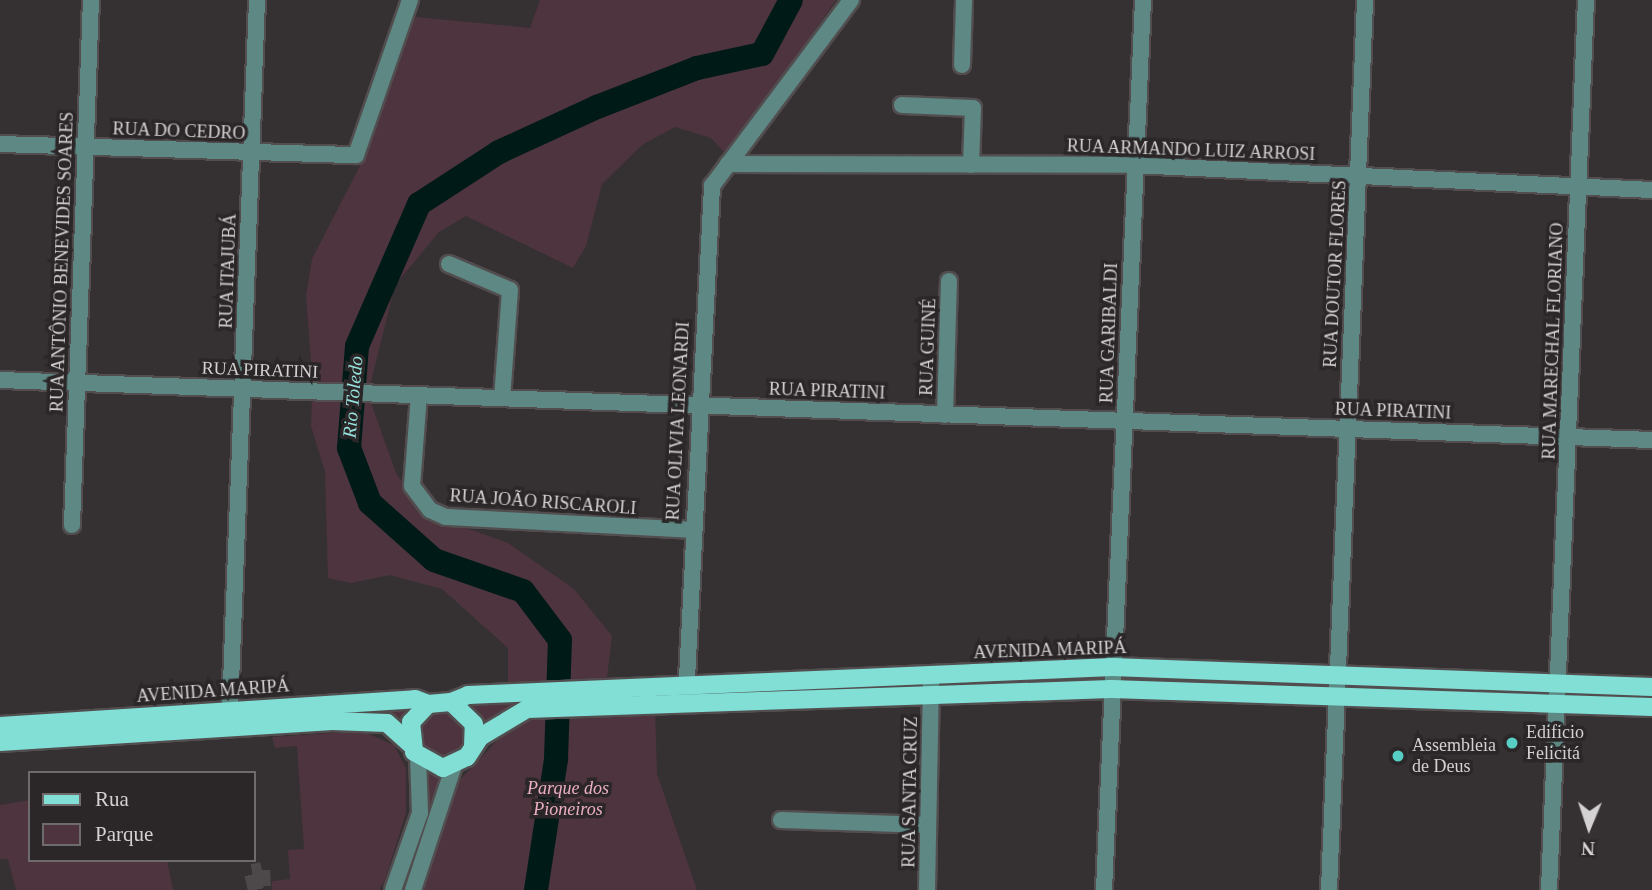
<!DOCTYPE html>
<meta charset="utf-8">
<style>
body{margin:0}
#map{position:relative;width:1652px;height:890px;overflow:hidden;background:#353032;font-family:"Times New Roman",serif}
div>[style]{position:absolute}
.green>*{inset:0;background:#4e343e}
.round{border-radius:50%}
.river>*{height:24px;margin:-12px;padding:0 12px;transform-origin:12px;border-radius:12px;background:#001a18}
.minor-tunnel>*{height:16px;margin-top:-8px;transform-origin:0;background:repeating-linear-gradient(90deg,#4d484a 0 16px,transparent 0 24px)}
.roads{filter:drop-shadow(2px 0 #524d4f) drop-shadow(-2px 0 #524d4f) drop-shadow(0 2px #524d4f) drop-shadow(0 -2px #524d4f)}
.minor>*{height:16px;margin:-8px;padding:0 8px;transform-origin:8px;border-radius:8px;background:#5d8884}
.major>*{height:18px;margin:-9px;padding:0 9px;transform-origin:9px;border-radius:9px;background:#81dfd6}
.dots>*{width:19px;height:19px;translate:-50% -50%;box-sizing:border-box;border:4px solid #2b2628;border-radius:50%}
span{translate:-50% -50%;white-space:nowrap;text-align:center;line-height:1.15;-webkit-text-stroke:7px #2b2628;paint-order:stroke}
.street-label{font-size:18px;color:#d4d1d2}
.poi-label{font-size:18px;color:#d4d1d2}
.left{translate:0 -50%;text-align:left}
.park-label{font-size:18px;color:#ebaec4;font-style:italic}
.water-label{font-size:19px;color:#97e4dd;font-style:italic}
.legend{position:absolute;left:28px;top:771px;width:228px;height:91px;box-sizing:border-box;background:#2b2628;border:2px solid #6f6a6c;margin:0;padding:9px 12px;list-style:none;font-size:21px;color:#d4d1d2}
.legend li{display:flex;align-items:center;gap:14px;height:35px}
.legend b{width:35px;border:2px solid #6f6a6c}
.north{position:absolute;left:1554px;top:792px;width:70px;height:70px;-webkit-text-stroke:5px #2b2628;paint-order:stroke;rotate:182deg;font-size:19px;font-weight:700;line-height:28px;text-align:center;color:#d4d1d2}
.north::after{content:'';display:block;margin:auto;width:24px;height:32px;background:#d4d1d2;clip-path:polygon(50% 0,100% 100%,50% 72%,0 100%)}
</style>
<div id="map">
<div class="green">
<i style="clip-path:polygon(540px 0,836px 0,727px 155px,711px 138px,675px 127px,642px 145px,602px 184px,586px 246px,573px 268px,466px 216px,439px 232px,395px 285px,369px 390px,313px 388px,306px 295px,312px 259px,365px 156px,406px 16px,530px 28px)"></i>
<i style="clip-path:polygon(312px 395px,369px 397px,396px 473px,416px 501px,444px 520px,508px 543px,574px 589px,612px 636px,606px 686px,508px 691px,508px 648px,442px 589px,390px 575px,351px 583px,328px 578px,325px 472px,311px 426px)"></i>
<i style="clip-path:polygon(525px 699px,479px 730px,460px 703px)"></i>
<i style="clip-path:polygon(419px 704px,403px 727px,390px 716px,364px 712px)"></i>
<i style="clip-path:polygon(655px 704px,657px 774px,697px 890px,417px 890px,457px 783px,527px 709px)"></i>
<i class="round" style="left:419px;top:712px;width:48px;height:48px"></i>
<i style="clip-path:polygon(362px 731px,394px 745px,406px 768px,406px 813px,385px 880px,379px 890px,272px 890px,272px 881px,290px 879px,288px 850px,304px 849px,297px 746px,275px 748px,272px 737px)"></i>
<i style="clip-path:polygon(424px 771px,444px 776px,429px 815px,425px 814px)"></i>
<i style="clip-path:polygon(30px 800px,30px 860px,167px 860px,173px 890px,16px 890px,8px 859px,0 859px,0 805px)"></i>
</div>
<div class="river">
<i style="left:536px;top:890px;width:133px;rotate:-81.3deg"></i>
<i style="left:556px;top:759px;width:119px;rotate:-88.1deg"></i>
<i style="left:560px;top:640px;width:61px;rotate:-127.1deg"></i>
<i style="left:523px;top:591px;width:94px;rotate:-160.8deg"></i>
<i style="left:434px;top:560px;width:86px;rotate:-138.3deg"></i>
<i style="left:370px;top:503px;width:59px;rotate:-110.9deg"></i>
<i style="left:349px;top:448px;width:102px;rotate:-85.5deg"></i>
<i style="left:357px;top:346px;width:155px;rotate:-66.4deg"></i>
<i style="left:419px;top:204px;width:95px;rotate:-33deg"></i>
<i style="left:499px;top:152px;width:108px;rotate:-24.7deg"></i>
<i style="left:597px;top:107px;width:107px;rotate:-21.3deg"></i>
<i style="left:697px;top:68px;width:66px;rotate:-12.2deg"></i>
<i style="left:762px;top:54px;width:61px;rotate:-61.8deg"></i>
</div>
<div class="minor-tunnel">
<i style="left:256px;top:890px;width:18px;rotate:-103deg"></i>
<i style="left:252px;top:872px;width:10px;rotate:-11deg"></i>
<i style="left:262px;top:870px;width:20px;rotate:87deg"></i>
</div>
<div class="roads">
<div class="minor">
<i style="left:962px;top:65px;width:65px;rotate:-88.2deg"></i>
<i style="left:902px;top:105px;width:71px;rotate:2.4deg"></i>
<i style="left:973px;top:108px;width:57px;rotate:92deg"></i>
<i style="left:0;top:144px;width:356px;rotate:1.8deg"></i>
<i style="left:356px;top:155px;width:164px;rotate:-70.8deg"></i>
<i style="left:728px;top:164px;width:405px;rotate:0.1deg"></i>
<i style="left:1133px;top:165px;width:520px;rotate:2.76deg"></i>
<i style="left:449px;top:264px;width:66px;rotate:23.1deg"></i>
<i style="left:510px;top:290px;width:108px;rotate:94.2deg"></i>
<i style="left:0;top:380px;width:1653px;rotate:2.08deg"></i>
<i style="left:419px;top:395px;width:91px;rotate:94.4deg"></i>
<i style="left:412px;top:486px;width:30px;rotate:53deg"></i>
<i style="left:430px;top:510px;width:17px;rotate:24deg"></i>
<i style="left:446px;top:517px;width:246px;rotate:3deg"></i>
<i style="left:945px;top:415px;width:134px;rotate:-88.3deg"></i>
<i style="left:72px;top:525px;width:525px;rotate:-87.93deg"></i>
<i style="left:686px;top:698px;width:513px;rotate:-87.09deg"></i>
<i style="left:712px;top:186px;width:232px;rotate:-53.2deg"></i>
<i style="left:230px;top:710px;width:711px;rotate:-87.82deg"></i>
<i style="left:781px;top:820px;width:147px;rotate:1.9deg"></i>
<i style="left:393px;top:890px;width:82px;rotate:-70.7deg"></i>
<i style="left:420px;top:813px;width:56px;rotate:-92deg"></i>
<i style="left:413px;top:890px;width:132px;rotate:-71.8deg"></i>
<i style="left:927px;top:890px;width:208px;rotate:-88.9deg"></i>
<i style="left:1104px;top:890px;width:891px;rotate:-87.49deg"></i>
<i style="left:1329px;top:890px;width:891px;rotate:-87.68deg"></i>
<i style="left:1549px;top:890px;width:891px;rotate:-87.62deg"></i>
</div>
<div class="major">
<i style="left:451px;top:702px;width:18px;rotate:-22deg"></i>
<i style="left:468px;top:695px;width:645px;rotate:-2.49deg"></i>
<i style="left:1112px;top:667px;width:540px;rotate:2.12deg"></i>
<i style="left:0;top:726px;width:416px;rotate:-3.7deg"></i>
<i style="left:415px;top:699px;width:14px;rotate:21deg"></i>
<i style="left:0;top:742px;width:333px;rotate:-3.6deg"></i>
<i style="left:332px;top:721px;width:55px;rotate:2.1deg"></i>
<i style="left:387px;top:723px;width:31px;rotate:42deg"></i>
<i style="left:473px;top:747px;width:23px;rotate:-88deg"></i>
<i style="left:474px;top:724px;width:32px;rotate:-136deg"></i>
<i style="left:451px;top:702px;width:23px;rotate:175deg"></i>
<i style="left:428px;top:704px;width:25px;rotate:133deg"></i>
<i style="left:411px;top:722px;width:30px;rotate:84deg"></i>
<i style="left:414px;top:752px;width:33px;rotate:29deg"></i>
<i style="left:443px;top:768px;width:26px;rotate:-25deg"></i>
<i style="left:467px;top:757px;width:24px;rotate:-57deg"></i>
<i style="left:480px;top:737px;width:55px;rotate:-30.8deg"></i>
<i style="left:527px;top:709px;width:584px;rotate:-1.96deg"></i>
<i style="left:1111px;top:689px;width:541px;rotate:1.91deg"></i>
</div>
</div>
<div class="dots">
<i style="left:1512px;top:743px;background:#56cec4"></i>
<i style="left:1398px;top:756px;background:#56cec4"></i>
</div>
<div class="street-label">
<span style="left:179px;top:131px;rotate:2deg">RUA DO CEDRO</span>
<span style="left:1191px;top:150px;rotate:2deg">RUA ARMANDO LUIZ ARROSI</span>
<span style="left:62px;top:262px;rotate:-88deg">RUA ANTÔNIO BENEVIDES SOARES</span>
<span style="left:228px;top:271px;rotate:-88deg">RUA ITAJUBÁ</span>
<span style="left:1335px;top:274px;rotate:-87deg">RUA DOUTOR FLORES</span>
<span style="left:1109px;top:333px;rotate:-88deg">RUA GARIBALDI</span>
<span style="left:1553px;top:341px;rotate:-88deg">RUA MARECHAL FLORIANO</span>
<span style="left:928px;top:347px;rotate:-88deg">RUA GUINÉ</span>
<span style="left:260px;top:370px;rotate:2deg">RUA PIRATINI</span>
<span style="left:827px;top:391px;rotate:2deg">RUA PIRATINI</span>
<span style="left:1393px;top:411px;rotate:2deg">RUA PIRATINI</span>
<span style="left:678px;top:421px;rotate:-87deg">RUA OLIVIA LEONARDI</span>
<span style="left:543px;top:502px;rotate:4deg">RUA JOÃO RISCAROLI</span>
<span style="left:1050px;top:650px;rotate:-2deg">AVENIDA MARIPÁ</span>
<span style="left:213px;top:691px;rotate:-4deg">AVENIDA MARIPÁ</span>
<span style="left:910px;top:792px;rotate:-89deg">RUA SANTA CRUZ</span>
</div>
<div class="poi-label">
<span class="left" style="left:1526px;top:743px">Edificio<br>Felicitá</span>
<span class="left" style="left:1412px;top:756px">Assembleia<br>de Deus</span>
</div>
<div class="park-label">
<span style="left:568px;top:799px">Parque dos<br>Pioneiros</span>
</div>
<div class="water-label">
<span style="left:353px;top:397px;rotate:-85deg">Rio Toledo</span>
</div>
<ul class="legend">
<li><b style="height:9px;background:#81dfd6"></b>Rua</li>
<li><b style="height:19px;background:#4e343e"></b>Parque</li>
</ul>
<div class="north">N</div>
</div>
